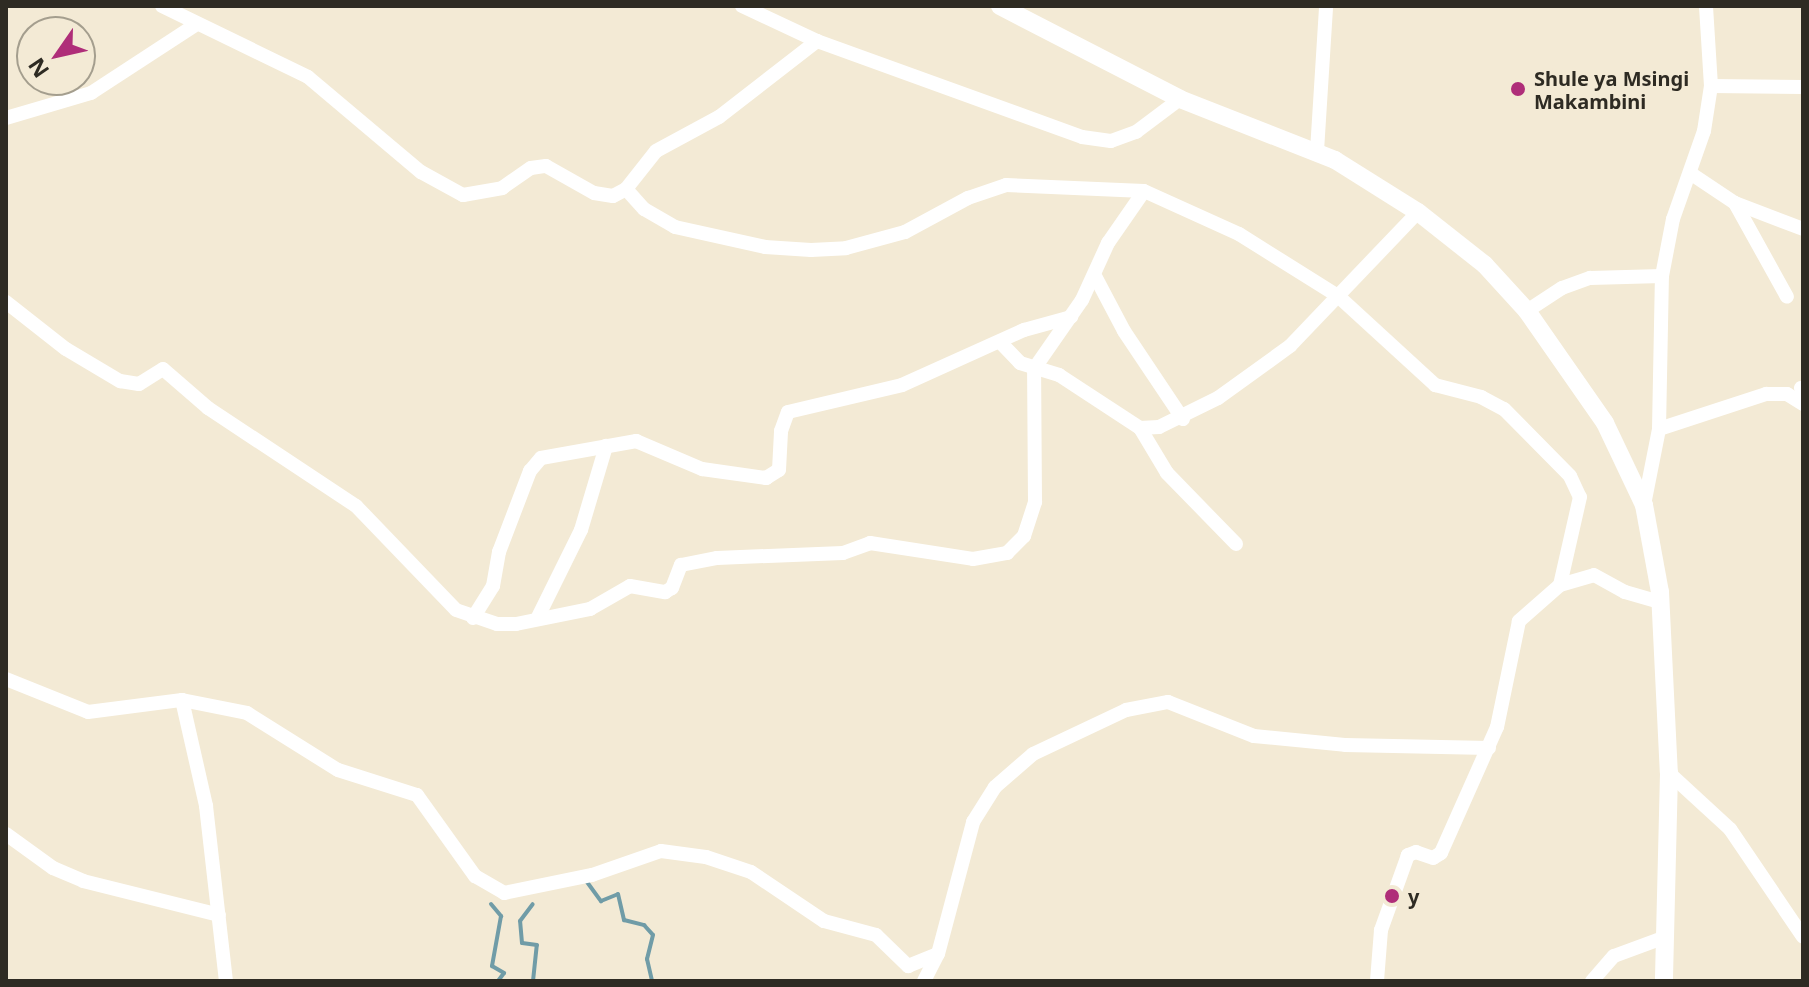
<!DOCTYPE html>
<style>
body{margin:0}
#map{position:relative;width:1809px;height:987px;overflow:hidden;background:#f3ead5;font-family:"Noto Sans",sans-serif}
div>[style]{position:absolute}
.stream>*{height:4px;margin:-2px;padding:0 2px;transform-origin:2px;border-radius:2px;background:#709ca7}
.minor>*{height:14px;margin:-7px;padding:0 7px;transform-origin:7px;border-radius:7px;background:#fff}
.tertiary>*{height:18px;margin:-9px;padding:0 9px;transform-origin:9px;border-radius:9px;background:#fff}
.dots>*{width:22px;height:22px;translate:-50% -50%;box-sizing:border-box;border:4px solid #f3ead5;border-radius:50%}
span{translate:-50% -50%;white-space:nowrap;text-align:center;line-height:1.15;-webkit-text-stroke:6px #f3ead5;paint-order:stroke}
.poi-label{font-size:20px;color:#2e2b23;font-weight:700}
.left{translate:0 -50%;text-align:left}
.frame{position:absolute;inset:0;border:8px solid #2e2b23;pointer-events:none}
.north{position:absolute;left:16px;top:16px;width:80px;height:80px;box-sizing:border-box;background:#f3ead5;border:2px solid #a49e8e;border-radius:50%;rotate:236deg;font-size:22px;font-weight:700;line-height:32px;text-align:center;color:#2e2b23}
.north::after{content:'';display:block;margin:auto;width:28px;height:36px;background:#af2e79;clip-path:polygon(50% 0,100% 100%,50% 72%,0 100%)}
</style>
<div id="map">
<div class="stream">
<i style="left:587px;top:882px;width:24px;rotate:54deg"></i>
<i style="left:601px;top:901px;width:18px;rotate:-22deg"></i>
<i style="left:618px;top:894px;width:27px;rotate:77deg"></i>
<i style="left:624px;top:920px;width:21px;rotate:14deg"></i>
<i style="left:644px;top:925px;width:13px;rotate:48deg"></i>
<i style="left:653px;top:935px;width:25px;rotate:104deg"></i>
<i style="left:647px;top:959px;width:23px;rotate:77deg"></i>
<i style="left:491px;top:904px;width:16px;rotate:50deg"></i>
<i style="left:501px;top:916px;width:51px;rotate:100.2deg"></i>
<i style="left:492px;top:966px;width:14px;rotate:30deg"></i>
<i style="left:504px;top:973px;width:10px;rotate:127deg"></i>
<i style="left:533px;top:981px;width:36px;rotate:-84deg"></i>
<i style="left:537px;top:945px;width:15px;rotate:-172deg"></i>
<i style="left:522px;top:943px;width:22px;rotate:-95deg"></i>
<i style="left:520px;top:921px;width:21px;rotate:-53deg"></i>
</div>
<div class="minor">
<i style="left:162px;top:6px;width:162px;rotate:25.9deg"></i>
<i style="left:308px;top:77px;width:148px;rotate:40.1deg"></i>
<i style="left:421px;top:172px;width:48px;rotate:28.7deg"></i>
<i style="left:463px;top:195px;width:40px;rotate:-10deg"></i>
<i style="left:502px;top:188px;width:35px;rotate:-35deg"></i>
<i style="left:531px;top:168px;width:15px;rotate:-8deg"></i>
<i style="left:546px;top:166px;width:55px;rotate:29.4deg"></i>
<i style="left:594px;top:193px;width:19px;rotate:9deg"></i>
<i style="left:613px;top:196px;width:15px;rotate:-28deg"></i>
<i style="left:626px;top:189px;width:48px;rotate:-51.7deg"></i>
<i style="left:656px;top:151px;width:72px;rotate:-28.4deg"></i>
<i style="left:719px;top:117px;width:124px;rotate:-37.8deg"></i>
<i style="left:742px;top:6px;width:83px;rotate:25deg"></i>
<i style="left:817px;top:41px;width:282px;rotate:19.9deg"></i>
<i style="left:1082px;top:137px;width:29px;rotate:8deg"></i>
<i style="left:1111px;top:141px;width:27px;rotate:-20deg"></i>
<i style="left:1136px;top:132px;width:55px;rotate:-36.9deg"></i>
<i style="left:1711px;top:86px;width:92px;rotate:0.6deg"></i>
<i style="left:6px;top:118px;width:89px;rotate:-16.4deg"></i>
<i style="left:91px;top:93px;width:126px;rotate:-33.1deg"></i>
<i style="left:1317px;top:151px;width:145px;rotate:-86.4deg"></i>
<i style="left:1690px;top:173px;width:54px;rotate:33.7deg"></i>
<i style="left:1735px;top:203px;width:107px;rotate:61deg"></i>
<i style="left:626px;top:189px;width:27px;rotate:48deg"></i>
<i style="left:644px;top:209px;width:36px;rotate:30deg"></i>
<i style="left:675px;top:227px;width:92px;rotate:12.5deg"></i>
<i style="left:765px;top:247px;width:46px;rotate:3.7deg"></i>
<i style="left:811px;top:250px;width:35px;rotate:-3deg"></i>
<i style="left:846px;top:248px;width:61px;rotate:-15.2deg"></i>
<i style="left:905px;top:232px;width:72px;rotate:-28.4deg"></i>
<i style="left:968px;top:198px;width:40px;rotate:-18.9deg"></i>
<i style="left:1006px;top:185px;width:138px;rotate:2.5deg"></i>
<i style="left:1144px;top:191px;width:104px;rotate:24.4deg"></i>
<i style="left:1239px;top:234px;width:117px;rotate:32.1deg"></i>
<i style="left:1338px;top:296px;width:132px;rotate:42.5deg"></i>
<i style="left:1435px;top:385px;width:48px;rotate:14.6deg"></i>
<i style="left:1481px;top:397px;width:26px;rotate:28deg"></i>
<i style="left:1504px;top:409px;width:94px;rotate:45.4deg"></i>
<i style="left:1570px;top:476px;width:23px;rotate:65deg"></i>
<i style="left:1580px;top:497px;width:90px;rotate:102.8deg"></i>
<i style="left:1560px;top:585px;width:55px;rotate:138.7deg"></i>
<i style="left:1519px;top:621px;width:108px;rotate:101.7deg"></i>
<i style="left:1497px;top:727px;width:138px;rotate:114deg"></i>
<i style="left:1441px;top:853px;width:9px;rotate:148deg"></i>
<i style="left:1433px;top:858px;width:18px;rotate:-161deg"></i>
<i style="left:1416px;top:852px;width:9px;rotate:159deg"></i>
<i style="left:1408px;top:855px;width:80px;rotate:109.8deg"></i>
<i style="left:1381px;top:930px;width:51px;rotate:94.5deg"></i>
<i style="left:1735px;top:203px;width:73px;rotate:20.9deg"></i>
<i style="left:1095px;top:276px;width:62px;rotate:62.2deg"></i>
<i style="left:1124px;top:331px;width:106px;rotate:56.2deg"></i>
<i style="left:6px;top:302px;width:76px;rotate:38.1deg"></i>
<i style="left:66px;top:349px;width:63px;rotate:30.7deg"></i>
<i style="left:120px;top:381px;width:19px;rotate:9deg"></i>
<i style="left:139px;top:384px;width:28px;rotate:-32deg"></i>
<i style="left:163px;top:369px;width:60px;rotate:40.9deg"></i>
<i style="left:208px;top:408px;width:178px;rotate:33.5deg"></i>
<i style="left:356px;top:506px;width:144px;rotate:46.1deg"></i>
<i style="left:456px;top:610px;width:43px;rotate:18.9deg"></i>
<i style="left:497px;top:624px;width:19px"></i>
<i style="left:516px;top:624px;width:76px;rotate:-11.5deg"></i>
<i style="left:590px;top:609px;width:46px;rotate:-29.9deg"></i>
<i style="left:630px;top:586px;width:36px;rotate:10deg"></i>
<i style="left:665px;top:592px;width:8px;rotate:-30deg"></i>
<i style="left:672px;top:588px;width:25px;rotate:-69deg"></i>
<i style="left:681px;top:565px;width:37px;rotate:-11deg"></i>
<i style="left:717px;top:558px;width:126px;rotate:-2.3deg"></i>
<i style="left:843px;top:553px;width:29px;rotate:-20deg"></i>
<i style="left:870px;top:543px;width:104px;rotate:8.8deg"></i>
<i style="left:973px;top:559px;width:35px;rotate:-10deg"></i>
<i style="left:1007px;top:553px;width:24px;rotate:-45deg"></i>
<i style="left:1024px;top:536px;width:36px;rotate:-72deg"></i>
<i style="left:1035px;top:502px;width:133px;rotate:-90.4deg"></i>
<i style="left:1034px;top:369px;width:84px;rotate:-55.2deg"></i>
<i style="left:1082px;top:300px;width:63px;rotate:-65.5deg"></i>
<i style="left:1108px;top:243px;width:63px;rotate:-55.3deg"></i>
<i style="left:1527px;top:311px;width:42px;rotate:-33.3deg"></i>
<i style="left:1562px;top:288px;width:30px;rotate:-20deg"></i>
<i style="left:1590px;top:278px;width:72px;rotate:-1.6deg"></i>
<i style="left:1000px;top:342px;width:29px;rotate:46deg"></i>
<i style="left:1020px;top:363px;width:41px;rotate:17.1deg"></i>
<i style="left:1059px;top:375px;width:97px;rotate:33.2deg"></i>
<i style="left:1140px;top:428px;width:19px;rotate:-3deg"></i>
<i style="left:1159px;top:427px;width:66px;rotate:-26.2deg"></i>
<i style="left:1218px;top:398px;width:89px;rotate:-35.8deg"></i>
<i style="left:1290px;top:346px;width:185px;rotate:-46.3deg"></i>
<i style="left:1801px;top:388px;width:2px;rotate:27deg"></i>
<i style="left:1140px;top:428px;width:52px;rotate:59deg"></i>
<i style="left:1167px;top:473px;width:99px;rotate:45.8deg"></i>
<i style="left:1659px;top:429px;width:113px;rotate:-18.1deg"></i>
<i style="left:1766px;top:394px;width:21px"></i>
<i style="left:1787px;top:394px;width:19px;rotate:32deg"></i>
<i style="left:1644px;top:505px;width:77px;rotate:-78.8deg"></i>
<i style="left:1659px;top:429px;width:153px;rotate:-88.9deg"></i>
<i style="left:1662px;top:276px;width:58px;rotate:-79.1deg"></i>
<i style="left:1673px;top:219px;width:93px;rotate:-70.6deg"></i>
<i style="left:1704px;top:131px;width:46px;rotate:-81.2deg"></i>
<i style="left:1711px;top:86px;width:80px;rotate:-93.6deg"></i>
<i style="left:1560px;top:585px;width:35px;rotate:-16deg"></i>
<i style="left:1594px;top:575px;width:35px;rotate:29deg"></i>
<i style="left:1625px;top:592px;width:37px;rotate:16deg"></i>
<i style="left:473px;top:618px;width:38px;rotate:-58deg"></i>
<i style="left:493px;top:586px;width:35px;rotate:-80deg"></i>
<i style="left:499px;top:552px;width:87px;rotate:-69.1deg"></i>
<i style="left:530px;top:471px;width:17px;rotate:-50deg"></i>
<i style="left:541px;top:458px;width:97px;rotate:-10.1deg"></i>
<i style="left:636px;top:441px;width:72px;rotate:23deg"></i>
<i style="left:702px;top:469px;width:65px;rotate:8deg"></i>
<i style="left:766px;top:478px;width:15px;rotate:-32deg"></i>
<i style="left:779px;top:470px;width:39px;rotate:-87deg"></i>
<i style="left:781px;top:431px;width:20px;rotate:-70deg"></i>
<i style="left:788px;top:412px;width:117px;rotate:-13.3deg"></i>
<i style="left:902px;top:385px;width:134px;rotate:-24.3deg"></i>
<i style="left:1024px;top:330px;width:49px;rotate:-15.5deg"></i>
<i style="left:537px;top:619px;width:99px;rotate:-63.7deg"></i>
<i style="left:581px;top:530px;width:88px;rotate:-73.4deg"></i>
<i style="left:6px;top:679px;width:88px;rotate:21.9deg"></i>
<i style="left:88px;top:712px;width:95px;rotate:-7.3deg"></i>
<i style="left:182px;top:700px;width:66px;rotate:11.3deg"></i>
<i style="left:247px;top:713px;width:107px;rotate:32.1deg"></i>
<i style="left:338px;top:770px;width:83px;rotate:17.6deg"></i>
<i style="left:417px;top:795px;width:100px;rotate:54.4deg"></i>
<i style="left:475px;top:876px;width:34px;rotate:30deg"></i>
<i style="left:504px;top:893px;width:90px;rotate:-11.6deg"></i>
<i style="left:592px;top:875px;width:73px;rotate:-19.2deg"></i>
<i style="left:661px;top:851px;width:45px;rotate:7.6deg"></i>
<i style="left:706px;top:857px;width:47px;rotate:18.4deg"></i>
<i style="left:751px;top:872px;width:88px;rotate:33.9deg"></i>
<i style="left:824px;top:921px;width:54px;rotate:15.1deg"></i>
<i style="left:876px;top:935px;width:45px;rotate:44.1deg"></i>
<i style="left:908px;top:966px;width:32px;rotate:-22deg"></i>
<i style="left:938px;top:954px;width:137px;rotate:-75.1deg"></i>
<i style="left:973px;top:822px;width:41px;rotate:-57.8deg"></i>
<i style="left:995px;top:787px;width:50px;rotate:-41deg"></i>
<i style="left:1033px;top:754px;width:103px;rotate:-25.3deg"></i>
<i style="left:1126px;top:710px;width:43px;rotate:-10.8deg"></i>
<i style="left:1168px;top:702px;width:92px;rotate:21.6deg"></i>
<i style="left:1254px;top:736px;width:91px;rotate:5.6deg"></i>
<i style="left:1345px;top:745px;width:144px;rotate:1.2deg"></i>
<i style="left:182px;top:700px;width:109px;rotate:77.2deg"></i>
<i style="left:206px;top:806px;width:176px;rotate:83.5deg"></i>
<i style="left:1669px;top:773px;width:83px;rotate:42.6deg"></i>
<i style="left:1730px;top:829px;width:130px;rotate:55.9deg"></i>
<i style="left:6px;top:834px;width:58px;rotate:35.9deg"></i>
<i style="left:53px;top:868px;width:33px;rotate:23deg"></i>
<i style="left:83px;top:881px;width:140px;rotate:14deg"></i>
<i style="left:924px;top:981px;width:30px;rotate:-63deg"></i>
<i style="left:1592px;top:981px;width:33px;rotate:-49deg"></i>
<i style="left:1614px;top:956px;width:52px;rotate:-20.2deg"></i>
</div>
<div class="tertiary">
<i style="left:1000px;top:6px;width:203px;rotate:27.3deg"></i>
<i style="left:1180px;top:99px;width:167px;rotate:21.5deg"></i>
<i style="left:1335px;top:160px;width:98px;rotate:32.1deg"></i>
<i style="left:1418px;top:212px;width:85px;rotate:38.3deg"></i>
<i style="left:1485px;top:265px;width:62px;rotate:47.6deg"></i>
<i style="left:1527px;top:311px;width:136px;rotate:55.1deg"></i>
<i style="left:1605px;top:423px;width:91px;rotate:64.6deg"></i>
<i style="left:1644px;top:505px;width:88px;rotate:79.6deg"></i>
<i style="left:1660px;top:592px;width:181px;rotate:87.2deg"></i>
<i style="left:1669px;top:773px;width:208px;rotate:91.4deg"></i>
</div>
<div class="dots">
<i style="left:1518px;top:89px;background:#af2e79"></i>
<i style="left:1392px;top:896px;background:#af2e79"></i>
</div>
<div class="poi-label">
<span class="left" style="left:1534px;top:90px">Shule ya Msingi<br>Makambini</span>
<span class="left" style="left:1408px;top:896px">y</span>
</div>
<div class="frame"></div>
<div class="north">N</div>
</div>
